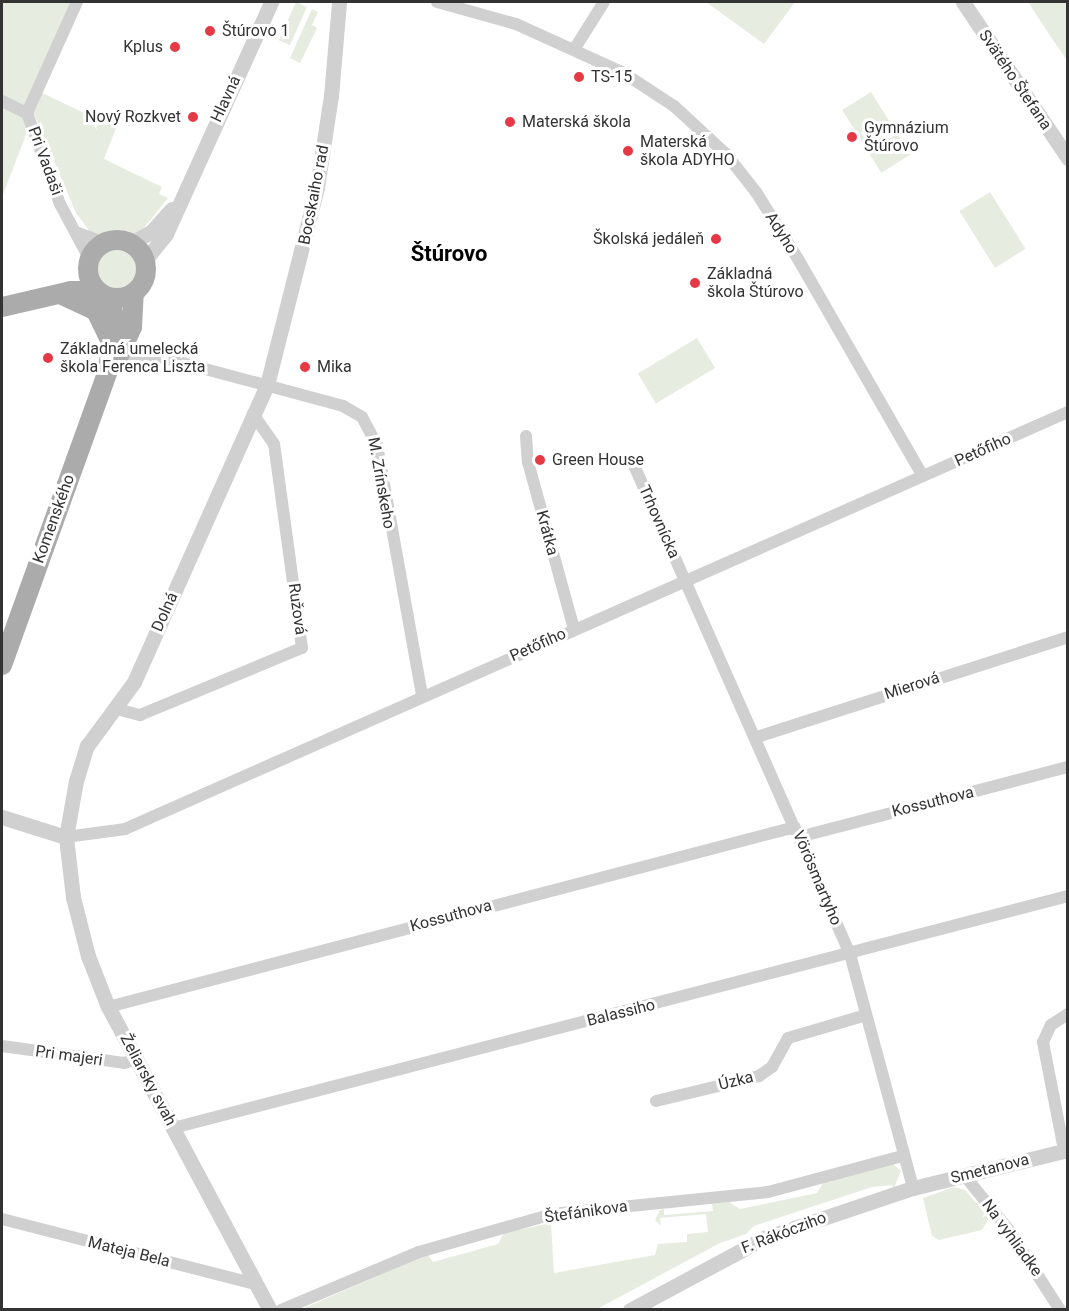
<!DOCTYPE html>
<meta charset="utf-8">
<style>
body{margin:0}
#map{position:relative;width:1069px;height:1311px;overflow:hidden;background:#fff;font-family:Roboto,sans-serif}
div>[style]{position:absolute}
.green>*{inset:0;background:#e6ecdf;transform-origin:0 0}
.round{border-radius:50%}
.minor>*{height:12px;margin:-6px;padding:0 6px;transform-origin:6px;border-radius:6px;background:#d0d0d0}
.tertiary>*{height:15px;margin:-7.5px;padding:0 7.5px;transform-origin:7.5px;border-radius:7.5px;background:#d0d0d0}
.primary>*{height:20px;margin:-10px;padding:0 10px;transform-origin:10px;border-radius:10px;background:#ababab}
.primary>.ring{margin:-10px;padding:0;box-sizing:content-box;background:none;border:20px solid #ababab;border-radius:50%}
.dots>*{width:16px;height:16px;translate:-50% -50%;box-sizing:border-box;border:3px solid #fff;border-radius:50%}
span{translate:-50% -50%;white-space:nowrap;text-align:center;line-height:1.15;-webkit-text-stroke:6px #fff;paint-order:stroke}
.poi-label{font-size:16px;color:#333}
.left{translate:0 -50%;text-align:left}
.right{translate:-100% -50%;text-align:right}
.street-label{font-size:16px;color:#333}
.district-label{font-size:22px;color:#000;font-weight:700}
.frame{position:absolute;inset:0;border:3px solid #333;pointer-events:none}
</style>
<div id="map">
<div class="green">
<i style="clip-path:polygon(2px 2px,82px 2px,42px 93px,116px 128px,104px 159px,162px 187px,159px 194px,168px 198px,140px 233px,106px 237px,92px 234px,76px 213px,34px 114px,2px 197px)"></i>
<i style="left:296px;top:2px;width:12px;height:42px;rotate:24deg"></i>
<i style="clip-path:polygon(706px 2px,795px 2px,764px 44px)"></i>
<i style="clip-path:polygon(1028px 2px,1067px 2px,1067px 60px,1053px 40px)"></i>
<i style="clip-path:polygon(312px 9px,318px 12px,312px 25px,317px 28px,300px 63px,290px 58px)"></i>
<i style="left:871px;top:92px;width:74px;height:34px;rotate:58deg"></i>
<i style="left:990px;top:192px;width:67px;height:36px;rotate:58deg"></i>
<i class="round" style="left:96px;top:248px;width:42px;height:42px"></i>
<i style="left:697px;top:338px;width:35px;height:69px;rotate:59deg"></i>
<i style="clip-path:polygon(893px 1164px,901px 1171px,894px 1188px,892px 1185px,872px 1187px,754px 1226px,746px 1234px,720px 1243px,597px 1309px,300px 1310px,427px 1254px,433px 1262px,498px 1244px,504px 1233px,551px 1223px,554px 1273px,655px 1255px,658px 1244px,687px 1242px,687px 1234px,708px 1232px,706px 1214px,660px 1218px,661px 1226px,655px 1220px,660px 1210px,664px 1209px,664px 1215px,713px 1211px,712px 1204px,729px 1202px,740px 1209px,817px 1193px,824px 1182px)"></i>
<i style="clip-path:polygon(954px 1187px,965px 1190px,989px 1218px,982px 1230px,939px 1240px,932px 1236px,923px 1198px)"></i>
</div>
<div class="minor">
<i style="left:437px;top:2px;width:82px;rotate:15.6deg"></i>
<i style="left:516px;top:24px;width:116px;rotate:24.4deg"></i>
<i style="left:622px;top:72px;width:62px;rotate:33.2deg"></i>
<i style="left:674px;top:106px;width:71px;rotate:42.7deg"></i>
<i style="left:726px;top:154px;width:48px;rotate:51.7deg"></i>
<i style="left:756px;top:192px;width:79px;rotate:57.9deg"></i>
<i style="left:798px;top:259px;width:250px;rotate:60.1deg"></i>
<i style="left:575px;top:48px;width:54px;rotate:-57.8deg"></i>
<i style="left:2px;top:101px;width:28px;rotate:26deg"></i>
<i style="left:27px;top:113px;width:97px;rotate:70.1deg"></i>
<i style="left:60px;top:204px;width:64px;rotate:61.8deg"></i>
<i style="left:27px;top:113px;width:122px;rotate:-65.8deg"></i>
<i style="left:78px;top:233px;width:29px;rotate:20deg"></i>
<i style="left:119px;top:358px;width:34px;rotate:-5deg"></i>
<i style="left:153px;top:355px;width:197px;rotate:15deg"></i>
<i style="left:343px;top:406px;width:22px;rotate:30deg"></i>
<i style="left:362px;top:417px;width:32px;rotate:62deg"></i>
<i style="left:377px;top:445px;width:255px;rotate:79.8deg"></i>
<i style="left:526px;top:436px;width:26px;rotate:86deg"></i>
<i style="left:528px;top:462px;width:173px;rotate:74.6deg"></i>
<i style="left:633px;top:463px;width:537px;rotate:66.16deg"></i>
<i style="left:850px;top:954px;width:242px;rotate:74.9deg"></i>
<i style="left:117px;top:709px;width:24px;rotate:15deg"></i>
<i style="left:140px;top:715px;width:175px;rotate:-22.5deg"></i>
<i style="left:302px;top:648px;width:206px;rotate:-97.8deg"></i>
<i style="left:274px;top:444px;width:37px;rotate:-125deg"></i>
<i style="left:757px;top:737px;width:327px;rotate:-17.8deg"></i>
<i style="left:66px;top:837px;width:60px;rotate:-7.7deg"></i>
<i style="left:125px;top:829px;width:1031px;rotate:-23.86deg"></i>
<i style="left:799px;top:837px;width:278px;rotate:-14.6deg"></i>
<i style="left:108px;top:1007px;width:710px;rotate:-14.68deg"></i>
<i style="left:2px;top:1046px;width:123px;rotate:7.9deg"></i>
<i style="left:124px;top:1063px;width:14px;rotate:-17deg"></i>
<i style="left:656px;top:1101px;width:106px;rotate:-13.6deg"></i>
<i style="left:759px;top:1076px;width:16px;rotate:-35deg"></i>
<i style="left:772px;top:1067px;width:33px;rotate:-61deg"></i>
<i style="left:788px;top:1038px;width:81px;rotate:-16.4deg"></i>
<i style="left:173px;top:1128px;width:925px;rotate:-14.53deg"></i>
<i style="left:1064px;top:1150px;width:110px;rotate:-101deg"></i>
<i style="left:1043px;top:1042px;width:19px;rotate:-65deg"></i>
<i style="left:1051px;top:1025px;width:20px;rotate:-33deg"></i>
<i style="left:964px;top:1175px;width:70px;rotate:50.8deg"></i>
<i style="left:1008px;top:1229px;width:96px;rotate:57.3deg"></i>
<i style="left:2px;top:1219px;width:262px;rotate:14.4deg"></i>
<i style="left:281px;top:1310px;width:150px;rotate:-22.8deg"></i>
<i style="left:419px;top:1252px;width:138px;rotate:-15.9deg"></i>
<i style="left:552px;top:1214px;width:217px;rotate:-5.8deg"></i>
<i style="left:768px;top:1192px;width:139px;rotate:-15deg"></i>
</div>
<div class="tertiary">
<i style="left:963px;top:2px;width:188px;rotate:56.1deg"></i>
<i style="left:131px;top:243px;width:23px;rotate:-29deg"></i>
<i style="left:151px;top:232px;width:31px;rotate:-48deg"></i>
<i style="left:145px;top:260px;width:33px;rotate:-51deg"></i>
<i style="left:166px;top:234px;width:255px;rotate:-65.6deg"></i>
<i style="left:2px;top:817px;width:67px;rotate:17.4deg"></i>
<i style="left:270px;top:1310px;width:344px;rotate:-118.1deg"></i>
<i style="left:108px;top:1007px;width:55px;rotate:-111.4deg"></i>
<i style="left:88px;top:956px;width:61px;rotate:-104.3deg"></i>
<i style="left:73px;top:897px;width:60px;rotate:-96.7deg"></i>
<i style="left:66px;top:837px;width:57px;rotate:-79.9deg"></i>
<i style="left:76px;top:781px;width:37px;rotate:-73deg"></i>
<i style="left:87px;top:746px;width:79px;rotate:-53.7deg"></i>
<i style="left:134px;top:682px;width:325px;rotate:-65.9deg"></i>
<i style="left:267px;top:385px;width:204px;rotate:-75.8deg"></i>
<i style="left:317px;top:187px;width:92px;rotate:-81.3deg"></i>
<i style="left:331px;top:96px;width:94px;rotate:-85.1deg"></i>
<i style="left:630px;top:1310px;width:152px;rotate:-28.2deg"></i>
<i style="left:764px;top:1238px;width:157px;rotate:-18.6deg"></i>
<i style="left:913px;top:1188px;width:160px;rotate:-13.8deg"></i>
</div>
<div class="primary">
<i class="ring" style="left:88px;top:240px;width:38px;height:38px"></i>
<i style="left:62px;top:295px;width:38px;rotate:25deg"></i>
<i style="left:96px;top:311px;width:34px;rotate:64deg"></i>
<i style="left:2px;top:307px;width:71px;rotate:-13.1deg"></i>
<i style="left:71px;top:291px;width:27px"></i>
<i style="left:115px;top:364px;width:41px;rotate:-65.3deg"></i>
<i style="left:132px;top:327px;width:33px;rotate:-87deg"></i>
<i style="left:2px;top:665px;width:310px;rotate:-70.2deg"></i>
<i style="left:107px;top:373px;width:47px;rotate:-80.1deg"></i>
<i style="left:115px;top:327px;width:29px;rotate:-98deg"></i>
</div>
<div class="dots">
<i style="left:210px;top:31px;background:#e63946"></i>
<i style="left:175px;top:47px;background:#e63946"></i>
<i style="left:579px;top:77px;background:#e63946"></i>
<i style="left:193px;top:117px;background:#e63946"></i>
<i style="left:510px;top:122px;background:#e63946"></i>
<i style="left:852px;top:137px;background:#e63946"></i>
<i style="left:628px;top:151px;background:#e63946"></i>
<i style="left:716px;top:239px;background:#e63946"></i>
<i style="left:695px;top:283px;background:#e63946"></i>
<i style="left:48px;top:358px;background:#e63946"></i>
<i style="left:305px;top:367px;background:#e63946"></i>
<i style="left:540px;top:460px;background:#e63946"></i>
</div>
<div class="poi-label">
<span class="left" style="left:222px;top:31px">Štúrovo 1</span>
<span class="right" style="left:163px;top:47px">Kplus</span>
<span class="left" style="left:591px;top:77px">TS-15</span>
<span class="right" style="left:181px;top:117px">Nový Rozkvet</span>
<span class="left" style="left:522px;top:122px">Materská škola</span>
<span class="left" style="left:864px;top:137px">Gymnázium<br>Štúrovo</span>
<span class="left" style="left:640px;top:151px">Materská<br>škola ADYHO</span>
<span class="right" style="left:704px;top:239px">Školská jedáleň</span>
<span class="left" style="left:707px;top:283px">Základná<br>škola Štúrovo</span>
<span class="left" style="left:60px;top:358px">Základná umelecká<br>škola Ferenca Liszta</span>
<span class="left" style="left:317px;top:367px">Mika</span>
<span class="left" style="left:552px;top:460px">Green House</span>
</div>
<div class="street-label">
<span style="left:1015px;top:80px;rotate:56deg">Svätého Štefana</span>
<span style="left:226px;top:99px;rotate:-65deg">Hlavná</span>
<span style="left:45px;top:161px;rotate:70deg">Pri Vadaši</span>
<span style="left:314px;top:195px;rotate:-79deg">Bocskaiho rad</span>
<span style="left:781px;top:233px;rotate:58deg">Adyho</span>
<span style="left:983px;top:450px;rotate:-24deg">Petőfiho</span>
<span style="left:381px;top:483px;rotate:80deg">M. Zrínskeho</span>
<span style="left:54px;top:519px;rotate:-70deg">Komenského</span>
<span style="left:659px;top:522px;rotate:66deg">Trhovnícka</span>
<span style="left:547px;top:533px;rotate:75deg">Krátka</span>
<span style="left:297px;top:609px;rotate:82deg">Ružová</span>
<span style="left:165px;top:612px;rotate:-66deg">Dolná</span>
<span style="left:538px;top:645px;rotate:-24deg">Petőfiho</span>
<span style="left:912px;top:686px;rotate:-18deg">Mierová</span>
<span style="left:933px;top:802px;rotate:-14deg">Kossuthova</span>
<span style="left:817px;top:878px;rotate:67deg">Vörösmartyho</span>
<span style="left:451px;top:916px;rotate:-15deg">Kossuthova</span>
<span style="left:621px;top:1013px;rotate:-14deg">Balassiho</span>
<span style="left:69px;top:1056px;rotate:8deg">Pri majeri</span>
<span style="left:148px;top:1080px;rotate:62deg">Želiarsky svah</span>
<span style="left:736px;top:1081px;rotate:-14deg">Úzka</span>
<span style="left:990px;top:1169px;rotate:-14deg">Smetanova</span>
<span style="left:586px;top:1212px;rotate:-8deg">Štefánikova</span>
<span style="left:784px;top:1233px;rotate:-21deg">F. Rákócziho</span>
<span style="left:1012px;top:1238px;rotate:54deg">Na vyhliadke</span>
<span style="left:129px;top:1252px;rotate:14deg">Mateja Bela</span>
</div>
<div class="district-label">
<span style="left:449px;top:254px">Štúrovo</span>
</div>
<div class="frame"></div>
</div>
